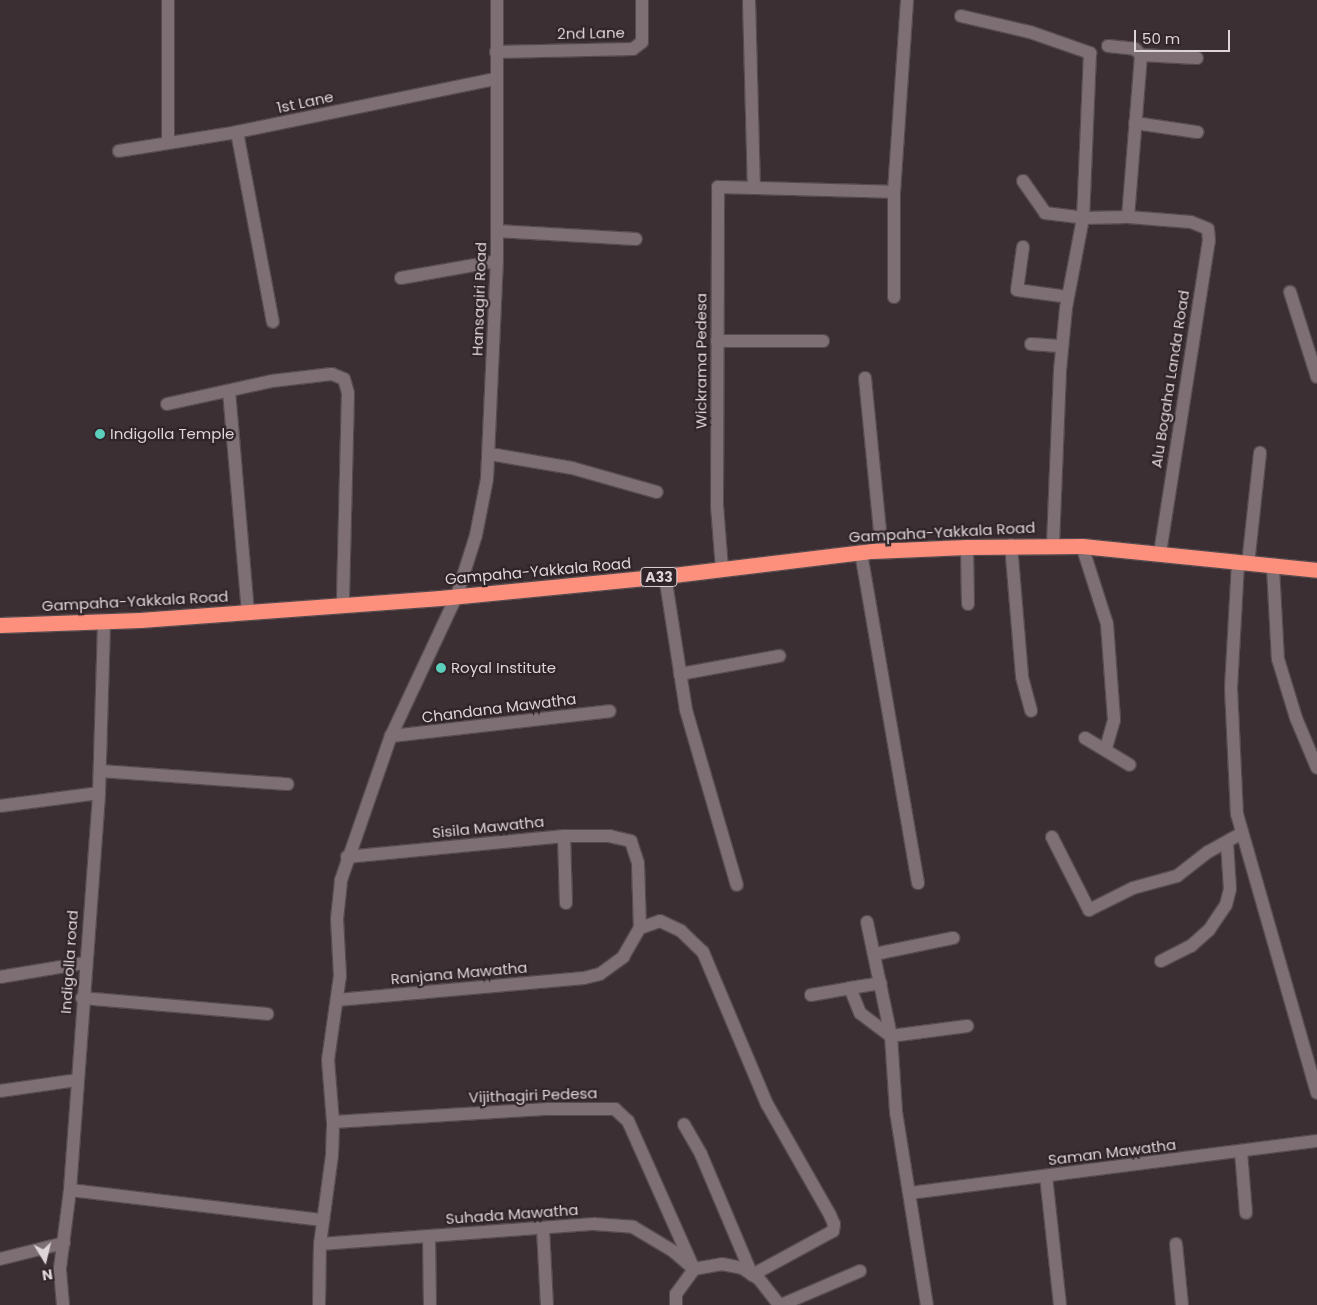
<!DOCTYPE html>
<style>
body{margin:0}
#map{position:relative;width:1317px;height:1305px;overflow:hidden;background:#3b2f33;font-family:Poppins,sans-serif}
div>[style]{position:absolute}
.roads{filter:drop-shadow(1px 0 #564c50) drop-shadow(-1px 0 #564c50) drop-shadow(0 1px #564c50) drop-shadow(0 -1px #564c50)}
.minor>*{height:12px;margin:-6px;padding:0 6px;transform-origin:6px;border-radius:6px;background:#7e6f74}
.highway>*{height:15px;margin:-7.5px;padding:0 7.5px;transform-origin:7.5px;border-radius:7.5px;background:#fd907d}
.dots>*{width:14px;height:14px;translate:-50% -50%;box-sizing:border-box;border:2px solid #312529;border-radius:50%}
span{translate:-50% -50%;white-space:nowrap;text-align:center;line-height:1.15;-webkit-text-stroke:4.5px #312529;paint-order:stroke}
.shield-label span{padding:1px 4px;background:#312529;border:1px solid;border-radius:4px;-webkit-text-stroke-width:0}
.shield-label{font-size:14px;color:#ddd5d8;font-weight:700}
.street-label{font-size:15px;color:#ddd5d8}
.poi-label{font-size:15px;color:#ddd5d8}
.left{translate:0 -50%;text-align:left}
.north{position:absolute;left:20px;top:1235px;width:50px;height:50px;-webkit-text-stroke:4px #312529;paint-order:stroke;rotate:171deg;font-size:14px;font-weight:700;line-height:20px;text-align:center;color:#ddd5d8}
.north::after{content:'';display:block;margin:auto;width:18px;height:22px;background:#ddd5d8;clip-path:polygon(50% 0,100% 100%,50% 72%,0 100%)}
.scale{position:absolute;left:1134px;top:30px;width:96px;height:22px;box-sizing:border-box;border:2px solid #ddd5d8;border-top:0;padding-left:6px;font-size:15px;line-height:18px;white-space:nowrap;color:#ddd5d8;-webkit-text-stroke:4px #312529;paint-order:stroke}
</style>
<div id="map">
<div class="roads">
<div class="minor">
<i style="left:749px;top:0;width:188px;rotate:88.5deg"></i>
<i style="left:961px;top:16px;width:71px;rotate:13.1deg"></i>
<i style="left:1030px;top:32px;width:64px;rotate:19.3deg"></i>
<i style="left:1090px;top:53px;width:165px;rotate:92.4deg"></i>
<i style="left:1083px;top:218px;width:45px;rotate:-1.3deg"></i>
<i style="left:1128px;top:217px;width:63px;rotate:4.5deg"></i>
<i style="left:1191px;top:222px;width:18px;rotate:22deg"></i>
<i style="left:1208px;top:229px;width:11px;rotate:85deg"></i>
<i style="left:1209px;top:240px;width:317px;rotate:98.9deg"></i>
<i style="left:1108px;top:46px;width:27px;rotate:6deg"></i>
<i style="left:1135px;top:49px;width:8px;rotate:45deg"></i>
<i style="left:1141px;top:55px;width:56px;rotate:3.1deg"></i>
<i style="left:496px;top:52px;width:137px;rotate:-1.3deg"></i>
<i style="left:633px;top:49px;width:11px;rotate:-38deg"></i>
<i style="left:642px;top:42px;width:42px;rotate:-90deg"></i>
<i style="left:1135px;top:123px;width:63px;rotate:8.3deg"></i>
<i style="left:237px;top:132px;width:193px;rotate:79.3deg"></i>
<i style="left:168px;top:142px;width:142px;rotate:-90deg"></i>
<i style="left:119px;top:151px;width:120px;rotate:-9.1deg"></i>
<i style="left:237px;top:132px;width:264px;rotate:-11.6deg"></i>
<i style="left:1023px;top:181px;width:39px;rotate:55deg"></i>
<i style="left:1045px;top:213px;width:38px;rotate:7deg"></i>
<i style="left:1083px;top:218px;width:92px;rotate:100.7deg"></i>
<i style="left:1066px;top:308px;width:62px;rotate:95.5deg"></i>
<i style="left:1060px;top:370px;width:175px;rotate:92.3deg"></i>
<i style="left:894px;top:192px;width:192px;rotate:-86.1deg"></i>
<i style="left:1128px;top:217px;width:163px;rotate:-85.4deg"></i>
<i style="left:497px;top:231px;width:139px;rotate:3.3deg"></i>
<i style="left:1023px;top:247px;width:43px;rotate:97.9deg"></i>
<i style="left:1017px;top:290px;width:51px;rotate:7.8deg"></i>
<i style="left:401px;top:278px;width:97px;rotate:-10deg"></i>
<i style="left:1290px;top:292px;width:89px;rotate:72.4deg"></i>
<i style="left:717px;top:341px;width:106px"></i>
<i style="left:1031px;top:344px;width:31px;rotate:4deg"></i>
<i style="left:865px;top:378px;width:174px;rotate:84.4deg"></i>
<i style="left:229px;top:391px;width:222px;rotate:85.1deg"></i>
<i style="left:167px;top:404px;width:107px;rotate:-12.4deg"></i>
<i style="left:272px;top:381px;width:60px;rotate:-6.7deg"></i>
<i style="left:332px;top:374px;width:13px;rotate:23deg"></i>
<i style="left:344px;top:379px;width:15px;rotate:74deg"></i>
<i style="left:348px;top:393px;width:210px;rotate:91.4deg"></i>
<i style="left:490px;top:454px;width:83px;rotate:9.7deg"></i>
<i style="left:572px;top:468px;width:88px;rotate:15.8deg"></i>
<i style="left:1011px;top:545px;width:132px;rotate:85.2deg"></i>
<i style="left:1022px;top:677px;width:35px;rotate:75deg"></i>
<i style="left:1082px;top:546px;width:82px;rotate:72.2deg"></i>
<i style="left:1107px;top:624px;width:96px;rotate:85.8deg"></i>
<i style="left:1114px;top:720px;width:29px;rotate:106deg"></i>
<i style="left:967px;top:547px;width:57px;rotate:89deg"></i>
<i style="left:861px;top:553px;width:335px;rotate:80.2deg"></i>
<i style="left:1238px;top:563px;width:125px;rotate:93.2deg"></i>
<i style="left:1231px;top:688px;width:126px;rotate:87.3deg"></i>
<i style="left:1237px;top:814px;width:290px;rotate:74deg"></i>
<i style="left:1248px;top:564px;width:112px;rotate:-83.8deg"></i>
<i style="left:1273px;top:568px;width:91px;rotate:86.9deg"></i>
<i style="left:1278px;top:659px;width:62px;rotate:73deg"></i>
<i style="left:1296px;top:718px;width:54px;rotate:67.2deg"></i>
<i style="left:722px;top:569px;width:64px;rotate:-94.5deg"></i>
<i style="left:717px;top:505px;width:318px;rotate:-89.8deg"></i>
<i style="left:718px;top:187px;width:176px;rotate:1.6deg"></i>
<i style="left:894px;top:192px;width:105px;rotate:90deg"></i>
<i style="left:665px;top:576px;width:136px;rotate:81.1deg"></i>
<i style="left:686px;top:710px;width:182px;rotate:73.8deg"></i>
<i style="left:680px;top:674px;width:101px;rotate:-10.3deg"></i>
<i style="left:391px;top:736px;width:220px;rotate:-6.5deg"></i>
<i style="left:1085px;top:738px;width:52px;rotate:31deg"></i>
<i style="left:100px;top:771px;width:188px;rotate:4deg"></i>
<i style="left:0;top:806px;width:100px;rotate:-7.5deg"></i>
<i style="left:564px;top:836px;width:67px;rotate:88.3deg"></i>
<i style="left:1052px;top:837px;width:82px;rotate:63.1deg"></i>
<i style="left:1089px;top:910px;width:49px;rotate:-26.6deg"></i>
<i style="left:1133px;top:888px;width:46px;rotate:-15.3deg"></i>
<i style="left:1177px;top:876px;width:39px;rotate:-38deg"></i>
<i style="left:1208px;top:852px;width:38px;rotate:-29deg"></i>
<i style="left:867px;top:922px;width:116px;rotate:78.1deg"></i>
<i style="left:891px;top:1036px;width:77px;rotate:-7.5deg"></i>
<i style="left:640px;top:928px;width:21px;rotate:-19deg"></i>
<i style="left:660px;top:921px;width:23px;rotate:25deg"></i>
<i style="left:681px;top:931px;width:30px;rotate:44deg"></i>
<i style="left:703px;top:952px;width:165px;rotate:67.2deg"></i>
<i style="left:767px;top:1104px;width:128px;rotate:60.4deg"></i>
<i style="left:830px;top:1215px;width:10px;rotate:66deg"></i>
<i style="left:834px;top:1224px;width:7px;rotate:98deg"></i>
<i style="left:833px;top:1231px;width:92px;rotate:151.5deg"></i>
<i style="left:752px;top:1275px;width:131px;rotate:-112.9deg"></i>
<i style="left:701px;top:1154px;width:34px;rotate:-120deg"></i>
<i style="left:875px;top:954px;width:80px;rotate:-11.6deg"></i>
<i style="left:1161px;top:961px;width:34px;rotate:-27deg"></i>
<i style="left:1191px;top:946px;width:24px;rotate:-42deg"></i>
<i style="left:1209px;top:930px;width:30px;rotate:-56deg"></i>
<i style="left:1226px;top:905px;width:16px;rotate:-76deg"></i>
<i style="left:1230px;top:889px;width:46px;rotate:-93.7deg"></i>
<i style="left:0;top:977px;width:86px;rotate:-9.4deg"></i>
<i style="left:850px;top:988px;width:31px;rotate:-9deg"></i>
<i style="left:811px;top:995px;width:40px;rotate:-10deg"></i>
<i style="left:850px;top:988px;width:27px;rotate:68deg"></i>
<i style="left:860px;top:1013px;width:39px;rotate:37deg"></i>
<i style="left:891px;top:1036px;width:76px;rotate:86.2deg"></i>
<i style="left:896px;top:1112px;width:195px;rotate:80.9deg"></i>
<i style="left:82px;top:998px;width:186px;rotate:4.9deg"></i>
<i style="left:337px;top:1000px;width:248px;rotate:-5.1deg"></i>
<i style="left:584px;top:978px;width:16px;rotate:-14deg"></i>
<i style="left:600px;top:974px;width:29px;rotate:-36deg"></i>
<i style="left:623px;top:957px;width:34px;rotate:-60deg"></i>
<i style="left:640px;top:928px;width:65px;rotate:-91.8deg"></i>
<i style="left:638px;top:863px;width:23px;rotate:-108deg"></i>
<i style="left:631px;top:841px;width:22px;rotate:-167deg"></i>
<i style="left:610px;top:836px;width:46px;rotate:180deg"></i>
<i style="left:564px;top:836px;width:218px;rotate:174.5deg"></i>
<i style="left:0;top:1091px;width:78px;rotate:-8.1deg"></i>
<i style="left:333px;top:1122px;width:215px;rotate:-3.5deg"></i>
<i style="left:548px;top:1109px;width:67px"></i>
<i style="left:615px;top:1109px;width:18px;rotate:43deg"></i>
<i style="left:628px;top:1121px;width:162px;rotate:66deg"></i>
<i style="left:1241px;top:1152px;width:61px;rotate:85.3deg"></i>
<i style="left:1046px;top:1176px;width:130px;rotate:83.8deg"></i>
<i style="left:70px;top:1190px;width:255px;rotate:6.8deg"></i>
<i style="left:910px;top:1193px;width:410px;rotate:-7.3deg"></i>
<i style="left:543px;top:1229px;width:76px;rotate:87deg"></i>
<i style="left:429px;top:1236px;width:69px;rotate:89.2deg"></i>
<i style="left:320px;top:1244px;width:275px;rotate:-4.2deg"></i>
<i style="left:594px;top:1224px;width:39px;rotate:4deg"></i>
<i style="left:633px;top:1227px;width:47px;rotate:31deg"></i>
<i style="left:673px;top:1251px;width:23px;rotate:41deg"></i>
<i style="left:1176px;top:1244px;width:61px;rotate:84.4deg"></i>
<i style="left:0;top:1259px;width:66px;rotate:-14deg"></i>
<i style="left:63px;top:1305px;width:37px;rotate:-95deg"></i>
<i style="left:60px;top:1268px;width:79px;rotate:-82.7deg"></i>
<i style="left:70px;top:1190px;width:398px;rotate:-85.8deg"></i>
<i style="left:99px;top:793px;width:172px;rotate:-88.3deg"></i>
<i style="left:319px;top:1305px;width:61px;rotate:-89.1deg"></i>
<i style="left:320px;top:1244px;width:90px;rotate:-82.3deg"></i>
<i style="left:332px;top:1155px;width:33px;rotate:-88deg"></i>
<i style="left:333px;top:1122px;width:62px;rotate:-94.6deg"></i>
<i style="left:328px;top:1060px;width:85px;rotate:-81.9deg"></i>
<i style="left:340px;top:976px;width:57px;rotate:-93deg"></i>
<i style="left:337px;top:919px;width:39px;rotate:-84deg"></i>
<i style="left:341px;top:880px;width:152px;rotate:-70.9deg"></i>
<i style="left:391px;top:736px;width:156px;rotate:-64.9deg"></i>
<i style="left:457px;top:595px;width:63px;rotate:-72.4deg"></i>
<i style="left:476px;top:535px;width:57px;rotate:-78.9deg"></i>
<i style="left:487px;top:479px;width:218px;rotate:-87.4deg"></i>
<i style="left:497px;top:261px;width:261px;rotate:-90deg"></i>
<i style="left:676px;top:1305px;width:11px;rotate:-90deg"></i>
<i style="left:676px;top:1294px;width:31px;rotate:-54deg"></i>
<i style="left:694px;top:1269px;width:28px;rotate:-10deg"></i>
<i style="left:722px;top:1264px;width:20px;rotate:11deg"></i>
<i style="left:742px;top:1268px;width:20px;rotate:33deg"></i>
<i style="left:759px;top:1279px;width:33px;rotate:52deg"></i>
<i style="left:781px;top:1305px;width:86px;rotate:-23.3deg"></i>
</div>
<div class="highway">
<i style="left:0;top:625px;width:140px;rotate:-2deg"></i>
<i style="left:140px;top:620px;width:301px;rotate:-4.2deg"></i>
<i style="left:440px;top:598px;width:226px;rotate:-5.6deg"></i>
<i style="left:665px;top:576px;width:209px;rotate:-6.9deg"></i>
<i style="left:872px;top:551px;width:95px;rotate:-2.4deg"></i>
<i style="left:967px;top:547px;width:115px;rotate:-0.5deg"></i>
<i style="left:1082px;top:546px;width:236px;rotate:5.8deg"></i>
</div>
</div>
<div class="dots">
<i style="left:100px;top:434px;background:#5bcebc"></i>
<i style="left:441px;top:668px;background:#5bcebc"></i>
</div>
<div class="shield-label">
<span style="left:659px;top:577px">A33</span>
</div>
<div class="street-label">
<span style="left:591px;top:33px;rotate:-1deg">2nd Lane</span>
<span style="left:305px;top:102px;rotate:-12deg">1st Lane</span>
<span style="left:479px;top:299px;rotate:-88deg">Hansagiri Road</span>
<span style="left:701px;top:361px;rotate:-90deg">Wickrama Pedesa</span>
<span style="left:1170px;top:379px;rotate:-81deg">Alu Bogaha Landa Road</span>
<span style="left:942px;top:532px;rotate:-3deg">Gampaha-Yakkala Road</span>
<span style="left:538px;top:571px;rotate:-5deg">Gampaha-Yakkala Road</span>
<span style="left:135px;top:601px;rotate:-3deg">Gampaha-Yakkala Road</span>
<span style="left:499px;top:708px;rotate:-7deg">Chandana Mawatha</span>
<span style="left:488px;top:827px;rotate:-6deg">Sisila Mawatha</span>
<span style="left:69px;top:962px;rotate:-86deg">Indigolla road</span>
<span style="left:459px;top:973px;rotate:-5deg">Ranjana Mawatha</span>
<span style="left:533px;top:1095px;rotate:-2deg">Vijithagiri Pedesa</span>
<span style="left:1112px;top:1152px;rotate:-7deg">Saman Mawatha</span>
<span style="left:512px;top:1214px;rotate:-4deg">Suhada Mawatha</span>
</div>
<div class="poi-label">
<span class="left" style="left:110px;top:434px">Indigolla Temple</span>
<span class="left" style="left:451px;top:668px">Royal Institute</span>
</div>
<div class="north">N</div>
<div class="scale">50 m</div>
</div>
